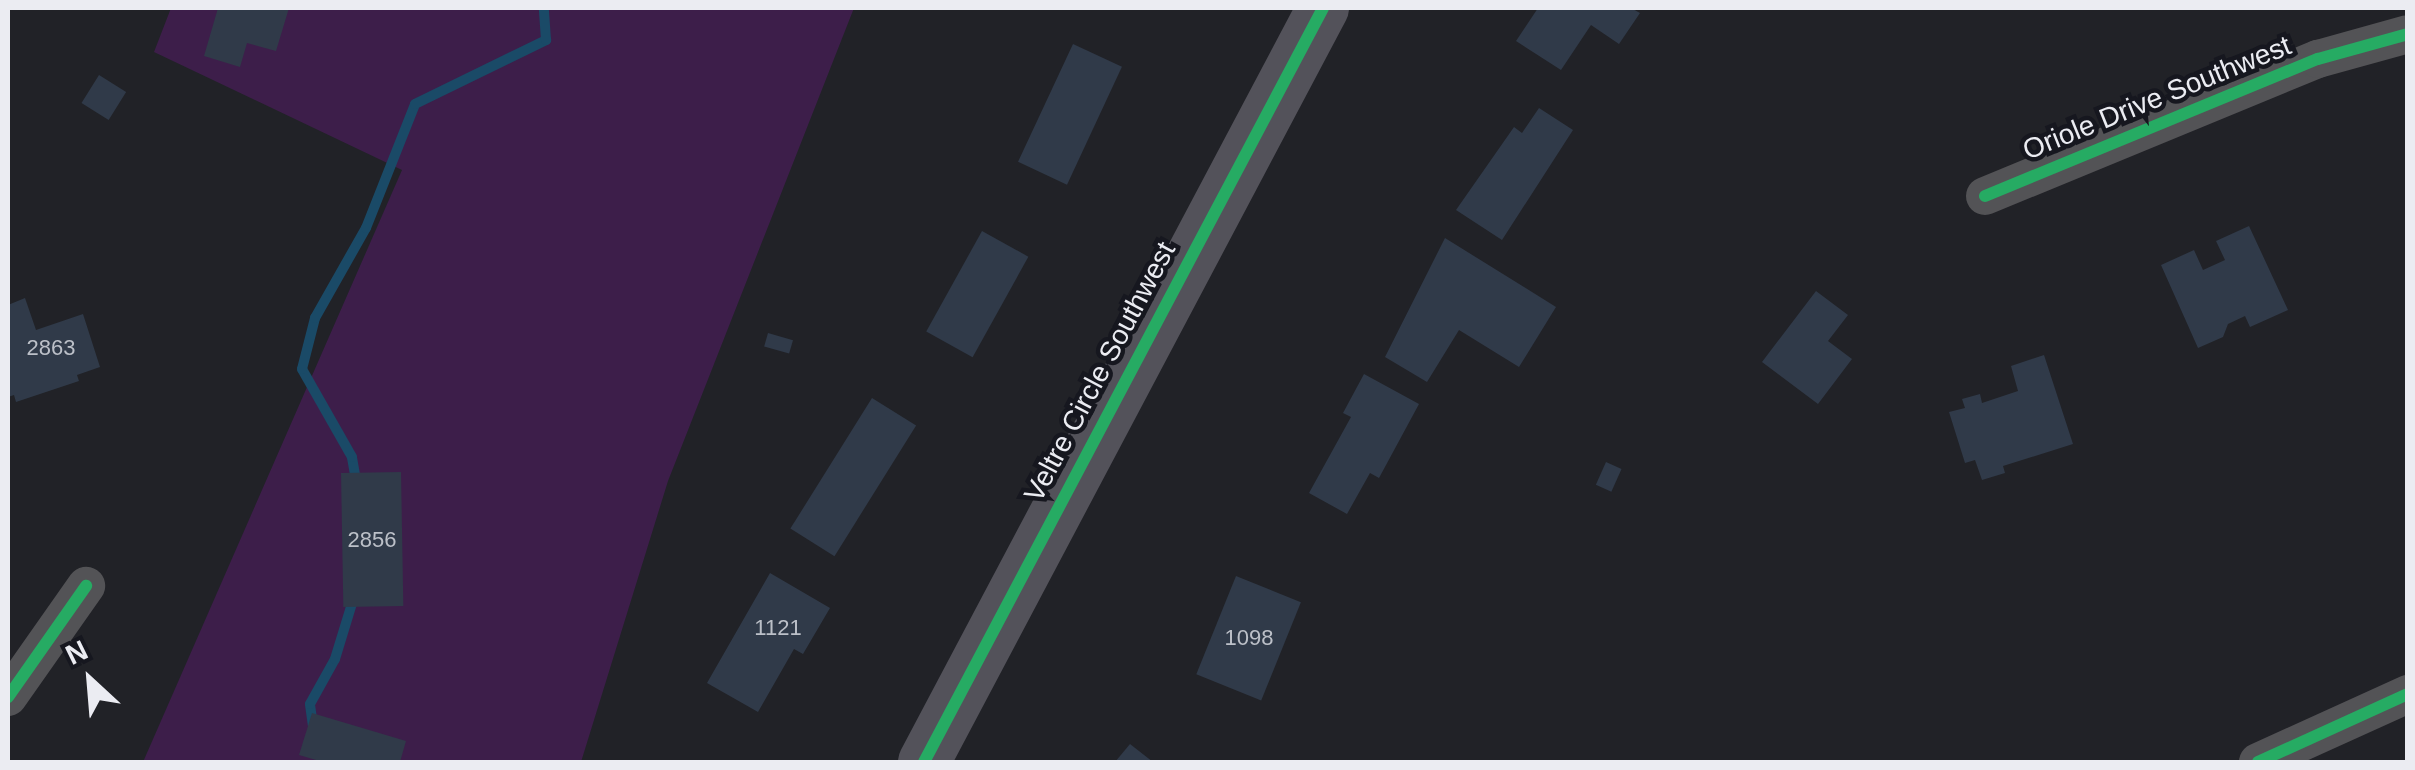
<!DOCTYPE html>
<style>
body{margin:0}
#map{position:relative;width:2415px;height:770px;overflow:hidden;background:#212227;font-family:Helvetica,sans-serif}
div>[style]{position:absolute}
.green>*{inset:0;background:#3d1e4a}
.stream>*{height:10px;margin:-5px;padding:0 5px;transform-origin:5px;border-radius:5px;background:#1a4a67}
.building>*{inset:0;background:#303a49;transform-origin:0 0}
.street>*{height:38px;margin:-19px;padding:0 19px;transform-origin:19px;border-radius:19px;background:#535356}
.secondary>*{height:52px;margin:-26px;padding:0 26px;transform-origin:26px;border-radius:26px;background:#53525a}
.cycleway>*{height:12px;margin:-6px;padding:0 6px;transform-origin:6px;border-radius:6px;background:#26ab63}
span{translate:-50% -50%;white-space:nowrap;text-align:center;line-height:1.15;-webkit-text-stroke:9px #16171f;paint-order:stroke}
.number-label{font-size:22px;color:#bcc0c8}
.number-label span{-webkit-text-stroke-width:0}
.street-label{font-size:28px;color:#ebecf2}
.frame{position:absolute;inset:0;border:10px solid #ebecf2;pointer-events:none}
.north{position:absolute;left:40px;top:630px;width:100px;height:100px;-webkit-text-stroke:8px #16171f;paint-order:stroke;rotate:334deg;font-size:28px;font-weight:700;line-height:40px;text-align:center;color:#ebecf2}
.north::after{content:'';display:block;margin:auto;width:35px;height:45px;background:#ebecf2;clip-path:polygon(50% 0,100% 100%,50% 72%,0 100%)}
</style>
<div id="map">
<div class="green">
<i style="clip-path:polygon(171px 8px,854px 8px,668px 481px,581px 762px,143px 762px,402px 170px,154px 52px)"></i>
</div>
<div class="stream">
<i style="left:357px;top:486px;width:29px;rotate:-100deg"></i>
<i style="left:352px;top:457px;width:101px;rotate:-119.6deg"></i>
<i style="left:302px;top:369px;width:53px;rotate:-75.7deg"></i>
<i style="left:315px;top:318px;width:103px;rotate:-60.5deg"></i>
<i style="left:366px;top:228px;width:133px;rotate:-68.4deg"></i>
<i style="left:415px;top:104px;width:146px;rotate:-26deg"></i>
<i style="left:546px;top:40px;width:32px;rotate:-94deg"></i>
<i style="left:313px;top:726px;width:22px;rotate:-98deg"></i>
<i style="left:310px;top:704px;width:51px;rotate:-60.9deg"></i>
<i style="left:335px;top:659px;width:65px;rotate:-73deg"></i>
</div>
<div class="building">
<i style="clip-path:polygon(218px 8px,289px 8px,276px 51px,247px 43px,240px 67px,204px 56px)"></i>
<i style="clip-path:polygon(1538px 8px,1631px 8px,1640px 13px,1619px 44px,1591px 25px,1561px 70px,1516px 41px)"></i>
<i style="left:1073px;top:44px;width:54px;height:130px;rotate:25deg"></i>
<i style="left:99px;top:75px;width:32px;height:33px;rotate:32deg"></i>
<i style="clip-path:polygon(1539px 108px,1573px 130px,1502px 240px,1456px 210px,1514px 127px,1522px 133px)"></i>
<i style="clip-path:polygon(2249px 226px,2288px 310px,2250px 327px,2245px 316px,2228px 324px,2223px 337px,2198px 348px,2161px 265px,2194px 250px,2203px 270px,2225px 260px,2216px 241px)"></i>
<i style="left:982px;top:231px;width:53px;height:115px;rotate:29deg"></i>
<i style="clip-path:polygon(1445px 238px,1556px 307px,1519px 367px,1459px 330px,1427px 382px,1385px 357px)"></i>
<i style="clip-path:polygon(1816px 291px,1848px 315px,1828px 341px,1852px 359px,1818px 404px,1762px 362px)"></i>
<i style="clip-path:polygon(25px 298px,36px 330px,83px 314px,100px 367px,77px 375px,79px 381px,16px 402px,14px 395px,8px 397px,8px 305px)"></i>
<i style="left:768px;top:333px;width:26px;height:14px;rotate:16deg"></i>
<i style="clip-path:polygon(2044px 355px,2073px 444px,2003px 466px,2005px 473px,1982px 480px,1975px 460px,1965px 463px,1949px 412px,1965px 408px,1962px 399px,1980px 394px,1982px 403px,2018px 391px,2011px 366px)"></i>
<i style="clip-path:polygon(1364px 374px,1419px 404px,1379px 478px,1370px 473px,1347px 514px,1309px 493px,1351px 417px,1343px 413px)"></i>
<i style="left:872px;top:398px;width:52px;height:154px;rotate:32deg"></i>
<i style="left:1606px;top:462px;width:17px;height:25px;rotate:24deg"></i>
<i style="left:401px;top:472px;width:134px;height:60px;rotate:89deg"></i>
<i style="clip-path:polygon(770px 573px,830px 608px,803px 654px,794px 649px,758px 712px,707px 683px)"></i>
<i style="left:1236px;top:576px;width:70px;height:106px;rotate:22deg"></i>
<i style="clip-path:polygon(312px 713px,406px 741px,400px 762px,323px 762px,299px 755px)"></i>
<i style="clip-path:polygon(1130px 744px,1153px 762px,1115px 762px)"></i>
</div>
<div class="street">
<i style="left:1985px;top:196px;width:360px;rotate:-22.4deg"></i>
<i style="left:2318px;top:59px;width:93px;rotate:-15.5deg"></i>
<i style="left:8px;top:697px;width:136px;rotate:-54.9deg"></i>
<i style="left:2258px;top:762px;width:165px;rotate:-24.4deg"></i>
</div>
<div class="secondary">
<i style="left:924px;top:762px;width:853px;rotate:-62.11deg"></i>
</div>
<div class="cycleway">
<i style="left:1985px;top:196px;width:360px;rotate:-22.4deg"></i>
<i style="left:2318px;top:59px;width:93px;rotate:-15.5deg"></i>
<i style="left:8px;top:697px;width:136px;rotate:-54.9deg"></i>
<i style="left:924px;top:762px;width:853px;rotate:-62.11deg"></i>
<i style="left:2258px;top:762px;width:165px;rotate:-24.4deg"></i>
</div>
<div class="number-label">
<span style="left:51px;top:348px">2863</span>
<span style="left:372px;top:540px">2856</span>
<span style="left:778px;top:628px">1121</span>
<span style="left:1249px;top:638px">1098</span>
</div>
<div class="street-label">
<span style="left:2157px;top:98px;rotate:-22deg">Oriole Drive Southwest</span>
<span style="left:1100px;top:372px;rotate:-62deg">Veltre Circle Southwest</span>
</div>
<div class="frame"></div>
<div class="north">N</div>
</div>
